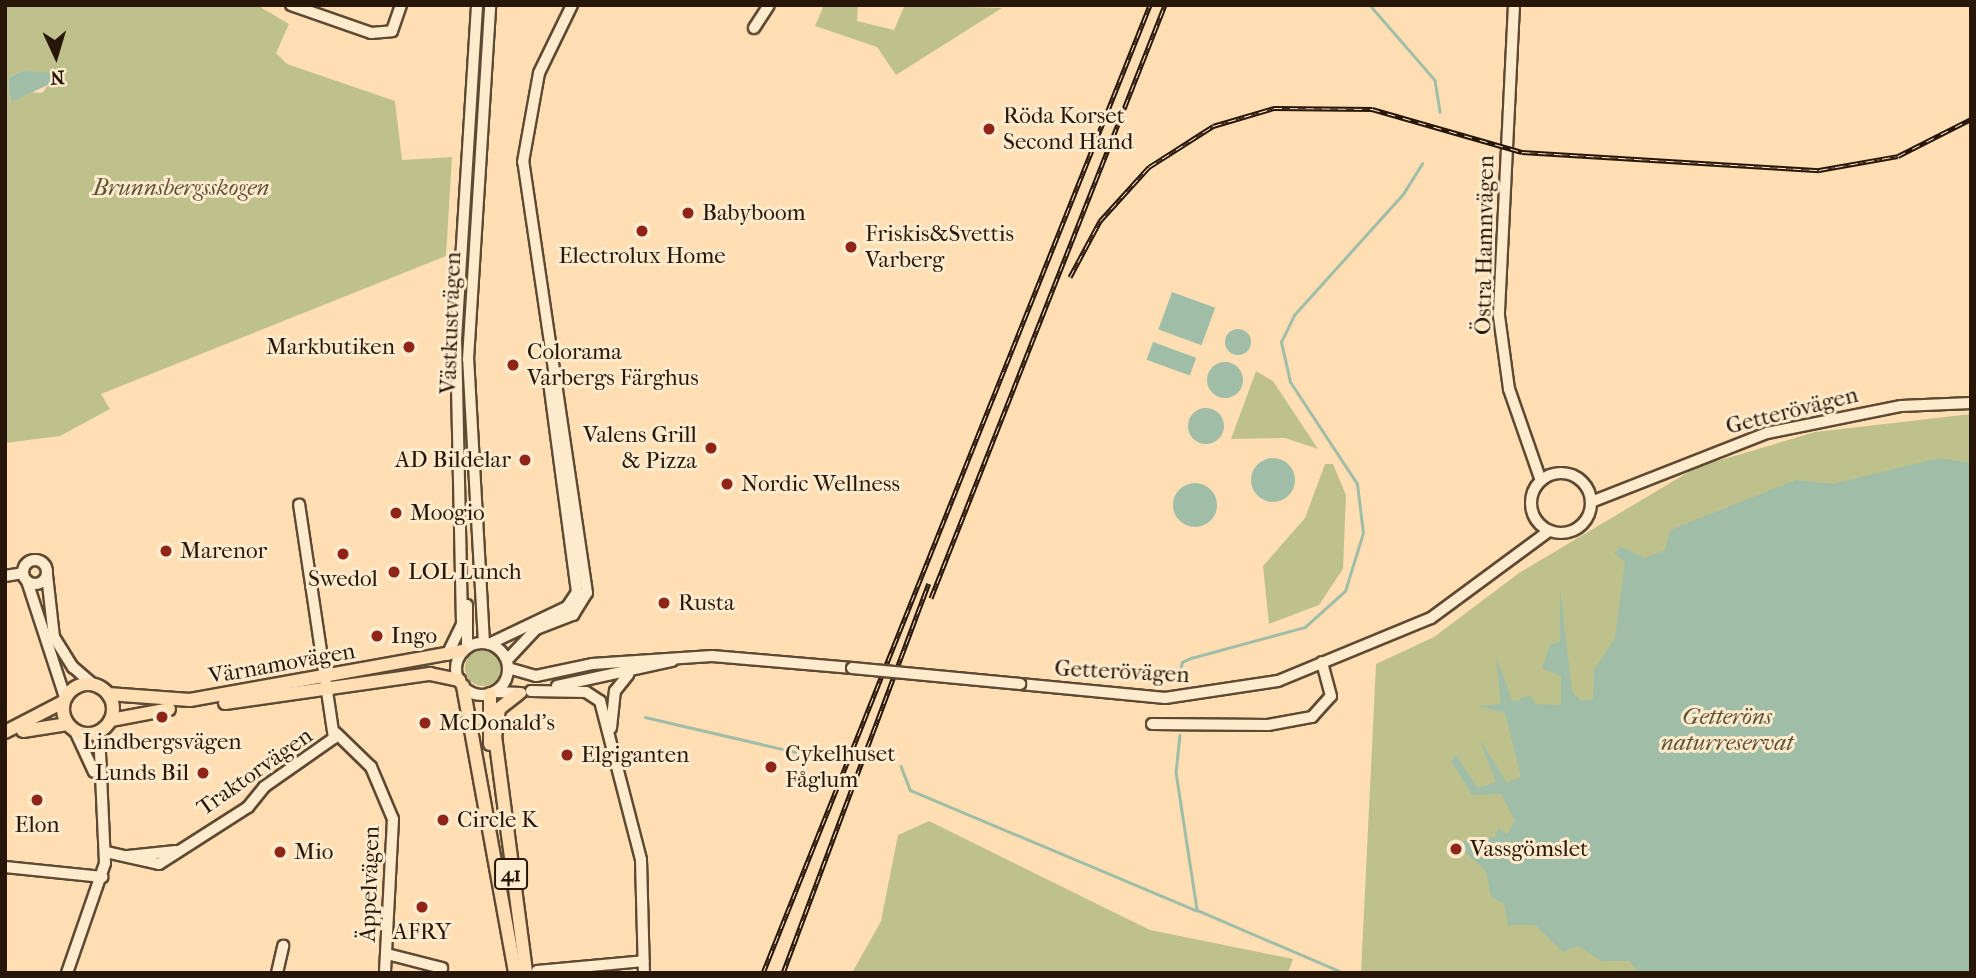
<!DOCTYPE html>
<meta charset="utf-8">
<style>
body{margin:0}
#map{position:relative;width:1976px;height:978px;overflow:hidden;background:#fedeb2;font-family:"IM FELL French Canon",serif}
div>[style]{position:absolute}
.green>*{inset:0;background:#bfc18c}
.round{border-radius:50%}
.water>*{inset:0;background:#a0bda8;transform-origin:0 0}
.stream>*{height:2.5px;margin:-1.25px;padding:0 1.25px;transform-origin:1.25px;border-radius:1.25px;background:#a0bda8}
.roads{filter:drop-shadow(2px 0 #5e4933) drop-shadow(-2px 0 #5e4933) drop-shadow(0 2px #5e4933) drop-shadow(0 -2px #5e4933)}
.minor>*{height:10px;margin:-5px;padding:0 5px;transform-origin:5px;border-radius:5px;background:#feeacd}
.minor>.ring{margin:-5px;padding:0;box-sizing:content-box;background:none;border:10px solid #feeacd;border-radius:50%}
.major>*{height:12px;margin:-6px;padding:0 6px;transform-origin:6px;border-radius:6px;background:#fedeb2}
.major>.ring{margin:-6px;padding:0;box-sizing:content-box;background:none;border:12px solid #fedeb2;border-radius:50%}
.rail>*{height:5px;margin-top:-2.5px;transform-origin:0;background:repeating-linear-gradient(90deg,#feeacd 0 8px,#281709 0 16px);box-sizing:border-box;border-block:2px solid #281709}
.bridges{filter:drop-shadow(2px 0 #5e4933) drop-shadow(-2px 0 #5e4933) drop-shadow(0 2px #5e4933) drop-shadow(0 -2px #5e4933)}
.minor-bridge>*{height:10px;margin:-5px;padding:0 5px;transform-origin:5px;border-radius:5px;background:#feeacd}
.dots>*{width:19px;height:19px;translate:-50% -50%;box-sizing:border-box;border:4px solid #feeacd;border-radius:50%}
span{translate:-50% -50%;white-space:nowrap;text-align:center;line-height:1.15;-webkit-text-stroke:6px #feeacd;paint-order:stroke}
.shield-label span{padding:2px 5px;background:#feeacd;border:2px solid;border-radius:5px;-webkit-text-stroke-width:0}
.shield-label{font-size:21px;color:#281709;font-weight:700}
.poi-label{font-size:23px;color:#281709}
.left{translate:0 -50%;text-align:left}
.right{translate:-100% -50%;text-align:right}
.park-label{font-size:23px;color:#5d5237;font-style:italic}
.street-label{font-size:23px;color:#281709}
.frame{position:absolute;inset:0;border:7px solid #281709;pointer-events:none}
.north{position:absolute;left:21px;top:21px;width:70px;height:70px;-webkit-text-stroke:5px #feeacd;paint-order:stroke;rotate:176deg;font-size:19px;font-weight:700;line-height:28px;text-align:center;color:#281709}
.north::after{content:'';display:block;margin:auto;width:24px;height:32px;background:#281709;clip-path:polygon(50% 0,100% 100%,50% 72%,0 100%)}
</style>
<div id="map">
<div class="green">
<i style="clip-path:polygon(evenodd,5px 5px,257px 5px,289px 24px,276px 53px,287px 64px,395px 101px,402px 160px,452px 157px,446px 256px,101px 394px,110px 409px,60px 436px,5px 443px,5px 5px,22px 71px,31px 75px,58px 73px,42px 93px,28px 92px,11px 102px,8px 78px,22px 71px)"></i>
<i style="clip-path:polygon(824px 5px,858px 5px,857px 21px,894px 30px,905px 5px,1002px 8px,896px 75px,877px 47px,815px 26px)"></i>
<i style="clip-path:polygon(1256px 371px,1273px 381px,1318px 449px,1285px 438px,1231px 439px)"></i>
<i style="clip-path:polygon(1971px 414px,1971px 973px,1361px 973px,1376px 664px,1434px 637px,1519px 573px,1697px 467px,1815px 432px)"></i>
<i style="clip-path:polygon(1325px 464px,1333px 464px,1346px 495px,1343px 569px,1319px 605px,1269px 624px,1263px 566px,1305px 518px)"></i>
<i class="round" style="left:465px;top:650px;width:36px;height:36px"></i>
<i style="clip-path:polygon(929px 821px,1150px 930px,1293px 959px,1288px 973px,852px 973px,881px 921px,898px 835px)"></i>
</div>
<div class="water">
<i style="clip-path:polygon(22px 71px,58px 73px,63px 78px,11px 102px,8px 78px)"></i>
<i style="left:1172px;top:292px;width:46px;height:40px;rotate:20deg"></i>
<i class="round" style="left:1225px;top:329px;width:26px;height:26px"></i>
<i style="left:1153px;top:342px;width:46px;height:19px;rotate:20deg"></i>
<i class="round" style="left:1207px;top:362px;width:36px;height:36px"></i>
<i class="round" style="left:1188px;top:408px;width:36px;height:36px"></i>
<i style="clip-path:polygon(1939px 458px,1971px 463px,1971px 973px,1639px 973px,1629px 961px,1602px 961px,1578px 946px,1563px 952px,1535px 925px,1508px 925px,1504px 904px,1491px 897px,1486px 871px,1463px 850px,1464px 841px,1495px 837px,1498px 828px,1507px 834px,1515px 821px,1501px 794px,1472px 795px,1451px 761px,1456px 755px,1478px 788px,1496px 782px,1479px 738px,1507px 783px,1521px 777px,1505px 713px,1477px 706px,1501px 704px,1496px 657px,1513px 702px,1530px 695px,1535px 704px,1561px 705px,1561px 676px,1542px 668px,1550px 645px,1560px 642px,1560px 588px,1572px 691px,1581px 701px,1593px 699px,1594px 670px,1615px 638px,1625px 562px,1614px 553px,1621px 547px,1645px 558px,1665px 550px,1670px 530px,1796px 480px,1833px 484px)"></i>
<i class="round" style="left:1251px;top:458px;width:44px;height:44px"></i>
<i class="round" style="left:1173px;top:483px;width:44px;height:44px"></i>
</div>
<div class="stream">
<i style="left:1370px;top:5px;width:99px;rotate:49.1deg"></i>
<i style="left:1435px;top:80px;width:32px;rotate:81deg"></i>
<i style="left:1178px;top:678px;width:16px;rotate:-76deg"></i>
<i style="left:1182px;top:662px;width:10px;rotate:-24deg"></i>
<i style="left:1191px;top:658px;width:118px;rotate:-15.2deg"></i>
<i style="left:1305px;top:627px;width:54px;rotate:-42deg"></i>
<i style="left:1345px;top:591px;width:61px;rotate:-72.8deg"></i>
<i style="left:1363px;top:533px;width:49px;rotate:-97deg"></i>
<i style="left:1357px;top:484px;width:122px;rotate:-123.3deg"></i>
<i style="left:1290px;top:382px;width:41px;rotate:-102.7deg"></i>
<i style="left:1281px;top:342px;width:30px;rotate:-64deg"></i>
<i style="left:1294px;top:315px;width:163px;rotate:-48deg"></i>
<i style="left:1403px;top:194px;width:36px;rotate:-58deg"></i>
<i style="left:645px;top:717px;width:159px;rotate:13.1deg"></i>
<i style="left:1180px;top:735px;width:37px;rotate:96deg"></i>
<i style="left:1176px;top:772px;width:140px;rotate:81.3deg"></i>
<i style="left:1197px;top:910px;width:160px;rotate:23.2deg"></i>
<i style="left:820px;top:758px;width:10px;rotate:-11deg"></i>
<i style="left:830px;top:756px;width:15px;rotate:-58deg"></i>
<i style="left:901px;top:766px;width:26px;rotate:69deg"></i>
<i style="left:910px;top:790px;width:310px;rotate:22.8deg"></i>
</div>
<div class="roads">
<div class="minor">
<i style="left:291px;top:5px;width:85px;rotate:19.3deg"></i>
<i style="left:371px;top:33px;width:21px;rotate:-5deg"></i>
<i style="left:392px;top:31px;width:28px;rotate:-71deg"></i>
<i style="left:1514px;top:5px;width:311px;rotate:92.8deg"></i>
<i style="left:1499px;top:316px;width:74px;rotate:82.2deg"></i>
<i style="left:1509px;top:389px;width:97px;rotate:70.8deg"></i>
<i style="left:754px;top:28px;width:27px;rotate:-57deg"></i>
<i class="ring" style="left:1531px;top:473px;width:50px;height:50px"></i>
<i style="left:1591px;top:502px;width:189px;rotate:-21.4deg"></i>
<i style="left:1767px;top:433px;width:137px;rotate:-11.4deg"></i>
<i style="left:1901px;top:406px;width:70px;rotate:-2.5deg"></i>
<i class="ring" style="left:23px;top:560px;width:14px;height:14px"></i>
<i style="left:47px;top:575px;width:62px;rotate:83.6deg"></i>
<i style="left:54px;top:637px;width:36px;rotate:58deg"></i>
<i style="left:73px;top:667px;width:28px;rotate:41deg"></i>
<i style="left:5px;top:576px;width:18px;rotate:-9deg"></i>
<i style="left:27px;top:581px;width:122px;rotate:71.9deg"></i>
<i style="left:484px;top:643px;width:284px;rotate:-93.2deg"></i>
<i style="left:468px;top:359px;width:355px;rotate:-86.4deg"></i>
<i class="ring" style="left:456px;top:643px;width:42px;height:42px"></i>
<i style="left:489px;top:644px;width:86px;rotate:-25.4deg"></i>
<i style="left:567px;top:607px;width:18px;rotate:-56deg"></i>
<i style="left:577px;top:592px;width:213px;rotate:-97.6deg"></i>
<i style="left:467px;top:648px;width:43px;rotate:-90deg"></i>
<i style="left:447px;top:655px;width:34px;rotate:-64deg"></i>
<i style="left:462px;top:624px;width:284px;rotate:-91.2deg"></i>
<i style="left:456px;top:340px;width:336px;rotate:-86.4deg"></i>
<i style="left:507px;top:660px;width:42px;rotate:-46.9deg"></i>
<i style="left:536px;top:629px;width:40px;rotate:-21deg"></i>
<i style="left:573px;top:615px;width:26px;rotate:-58deg"></i>
<i style="left:587px;top:593px;width:436px;rotate:-98.4deg"></i>
<i style="left:523px;top:162px;width:90px;rotate:-79.8deg"></i>
<i style="left:539px;top:73px;width:76px;rotate:-64.1deg"></i>
<i style="left:508px;top:668px;width:29px;rotate:16deg"></i>
<i style="left:536px;top:676px;width:57px;rotate:-12.1deg"></i>
<i style="left:592px;top:664px;width:120px;rotate:-3.8deg"></i>
<i style="left:712px;top:656px;width:141px;rotate:4.9deg"></i>
<i style="left:1020px;top:684px;width:146px;rotate:5.5deg"></i>
<i style="left:1165px;top:698px;width:114px;rotate:-8.6deg"></i>
<i style="left:1278px;top:681px;width:165px;rotate:-22.4deg"></i>
<i style="left:1431px;top:618px;width:147px;rotate:-36.4deg"></i>
<i style="left:557px;top:686px;width:118px;rotate:-12.3deg"></i>
<i style="left:531px;top:691px;width:55px;rotate:1deg"></i>
<i style="left:586px;top:692px;width:17px;rotate:33deg"></i>
<i style="left:600px;top:701px;width:164px;rotate:75.5deg"></i>
<i style="left:641px;top:860px;width:113px;rotate:88.5deg"></i>
<i style="left:494px;top:692px;width:27px;rotate:2deg"></i>
<i style="left:1152px;top:724px;width:116px;rotate:0.5deg"></i>
<i style="left:1268px;top:725px;width:45px;rotate:-10.3deg"></i>
<i style="left:1312px;top:717px;width:28px;rotate:-48deg"></i>
<i style="left:1331px;top:696px;width:35px;rotate:-105deg"></i>
<i style="left:611px;top:728px;width:37px;rotate:-84deg"></i>
<i style="left:615px;top:691px;width:21px;rotate:-51deg"></i>
<i style="left:75px;top:731px;width:45px;rotate:65.1deg"></i>
<i style="left:336px;top:733px;width:49px;rotate:44.2deg"></i>
<i style="left:371px;top:767px;width:56px;rotate:67.1deg"></i>
<i style="left:393px;top:819px;width:154px;rotate:93deg"></i>
<i style="left:106px;top:852px;width:54px;rotate:12.8deg"></i>
<i style="left:159px;top:864px;width:106px;rotate:-32.6deg"></i>
<i style="left:248px;top:807px;width:26px;rotate:-51deg"></i>
<i style="left:264px;top:787px;width:85px;rotate:-35deg"></i>
<i style="left:334px;top:738px;width:236px;rotate:-98.5deg"></i>
<i style="left:128px;top:856px;width:48px;rotate:-5.9deg"></i>
<i style="left:5px;top:867px;width:98px;rotate:5.9deg"></i>
<i style="left:387px;top:954px;width:57px;rotate:14.3deg"></i>
<i style="left:537px;top:971px;width:107px;rotate:-5.3deg"></i>
<i style="left:67px;top:973px;width:116px;rotate:-70.9deg"></i>
<i style="left:105px;top:863px;width:131px;rotate:-92.6deg"></i>
<i style="left:277px;top:973px;width:28px;rotate:-77deg"></i>
</div>
<div class="major">
<i class="ring" style="left:63px;top:684px;width:38px;height:38px"></i>
<i style="left:463px;top:686px;width:292px;rotate:79.7deg"></i>
<i style="left:108px;top:694px;width:82px;rotate:4.2deg"></i>
<i style="left:190px;top:700px;width:277px;rotate:-10.2deg"></i>
<i style="left:518px;top:694px;width:24px;rotate:142deg"></i>
<i style="left:499px;top:709px;width:27px;rotate:98deg"></i>
<i style="left:495px;top:736px;width:239px;rotate:82.5deg"></i>
<i style="left:225px;top:703px;width:207px;rotate:-8.1deg"></i>
<i style="left:430px;top:674px;width:30px;rotate:12deg"></i>
<i style="left:111px;top:720px;width:59px;rotate:-10.7deg"></i>
<i style="left:23px;top:731px;width:45px;rotate:-9deg"></i>
<i style="left:5px;top:732px;width:65px;rotate:-27.3deg"></i>
<i style="left:490px;top:744px;width:50px;rotate:-90deg"></i>
</div>
</div>
<div class="rail">
<i style="left:1070px;top:277px;width:64px;rotate:-61.8deg"></i>
<i style="left:1100px;top:221px;width:73px;rotate:-47.8deg"></i>
<i style="left:1149px;top:167px;width:76px;rotate:-32.6deg"></i>
<i style="left:1213px;top:126px;width:64px;rotate:-16.4deg"></i>
<i style="left:1274px;top:108px;width:98px;rotate:0.6deg"></i>
<i style="left:1372px;top:109px;width:156px;rotate:16deg"></i>
<i style="left:1522px;top:152px;width:298px;rotate:3.5deg"></i>
<i style="left:1819px;top:170px;width:80px;rotate:-10deg"></i>
<i style="left:1898px;top:156px;width:82px;rotate:-26.9deg"></i>
<i style="left:931px;top:598px;width:637px;rotate:-68.47deg"></i>
<i style="left:763px;top:973px;width:1042px;rotate:-68.21deg"></i>
<i style="left:783px;top:973px;width:416px;rotate:-69.5deg"></i>
</div>
<div class="bridges">
<div class="minor-bridge">
<i style="left:852px;top:668px;width:169px;rotate:5.4deg"></i>
</div>
</div>
<div class="dots">
<i style="left:989px;top:129px;background:#8f2418"></i>
<i style="left:688px;top:213px;background:#8f2418"></i>
<i style="left:642px;top:231px;background:#8f2418"></i>
<i style="left:851px;top:247px;background:#8f2418"></i>
<i style="left:409px;top:347px;background:#8f2418"></i>
<i style="left:513px;top:365px;background:#8f2418"></i>
<i style="left:711px;top:448px;background:#8f2418"></i>
<i style="left:525px;top:460px;background:#8f2418"></i>
<i style="left:727px;top:484px;background:#8f2418"></i>
<i style="left:396px;top:513px;background:#8f2418"></i>
<i style="left:166px;top:551px;background:#8f2418"></i>
<i style="left:343px;top:554px;background:#8f2418"></i>
<i style="left:394px;top:572px;background:#8f2418"></i>
<i style="left:664px;top:603px;background:#8f2418"></i>
<i style="left:377px;top:636px;background:#8f2418"></i>
<i style="left:162px;top:717px;background:#8f2418"></i>
<i style="left:425px;top:723px;background:#8f2418"></i>
<i style="left:567px;top:755px;background:#8f2418"></i>
<i style="left:771px;top:767px;background:#8f2418"></i>
<i style="left:203px;top:773px;background:#8f2418"></i>
<i style="left:37px;top:800px;background:#8f2418"></i>
<i style="left:443px;top:820px;background:#8f2418"></i>
<i style="left:1456px;top:849px;background:#8f2418"></i>
<i style="left:280px;top:852px;background:#8f2418"></i>
<i style="left:422px;top:907px;background:#8f2418"></i>
</div>
<div class="shield-label">
<span style="left:511px;top:874px">41</span>
</div>
<div class="poi-label">
<span class="left" style="left:1003px;top:129px">Röda Korset<br>Second Hand</span>
<span class="left" style="left:702px;top:213px">Babyboom</span>
<span class="left" style="left:865px;top:247px">Friskis&amp;Svettis<br>Varberg</span>
<span style="left:642px;top:256px">Electrolux Home</span>
<span class="right" style="left:395px;top:347px">Markbutiken</span>
<span class="left" style="left:527px;top:365px">Colorama<br>Varbergs Färghus</span>
<span class="right" style="left:697px;top:448px">Valens Grill<br>&amp; Pizza</span>
<span class="right" style="left:511px;top:460px">AD Bildelar</span>
<span class="left" style="left:741px;top:484px">Nordic Wellness</span>
<span class="left" style="left:410px;top:513px">Moogio</span>
<span class="left" style="left:180px;top:551px">Marenor</span>
<span class="left" style="left:408px;top:572px">LOL Lunch</span>
<span style="left:343px;top:579px">Swedol</span>
<span class="left" style="left:678px;top:603px">Rusta</span>
<span class="left" style="left:391px;top:636px">Ingo</span>
<span class="left" style="left:439px;top:723px">McDonald's</span>
<span style="left:162px;top:742px">Lindbergsvägen</span>
<span class="left" style="left:785px;top:767px">Cykelhuset<br>Fåglum</span>
<span class="left" style="left:581px;top:755px">Elgiganten</span>
<span class="right" style="left:189px;top:773px">Lunds Bil</span>
<span class="left" style="left:457px;top:820px">Circle K</span>
<span style="left:37px;top:825px">Elon</span>
<span class="left" style="left:1470px;top:849px">Vassgömslet</span>
<span class="left" style="left:294px;top:852px">Mio</span>
<span style="left:422px;top:932px">AFRY</span>
</div>
<div class="park-label">
<span style="left:181px;top:188px">Brunnsbergsskogen</span>
<span style="left:1727px;top:730px">Getteröns<br>naturreservat</span>
</div>
<div class="street-label">
<span style="left:1485px;top:245px;rotate:-89deg">Östra Hamnvägen</span>
<span style="left:451px;top:323px;rotate:-88deg">Västkustvägen</span>
<span style="left:1792px;top:411px;rotate:-14deg">Getterövägen</span>
<span style="left:282px;top:664px;rotate:-10deg">Värnamovägen</span>
<span style="left:1122px;top:672px;rotate:3deg">Getterövägen</span>
<span style="left:255px;top:772px;rotate:-35deg">Traktorvägen</span>
<span style="left:370px;top:884px;rotate:-88deg">Äppelvägen</span>
</div>
<div class="frame"></div>
<div class="north">N</div>
</div>
